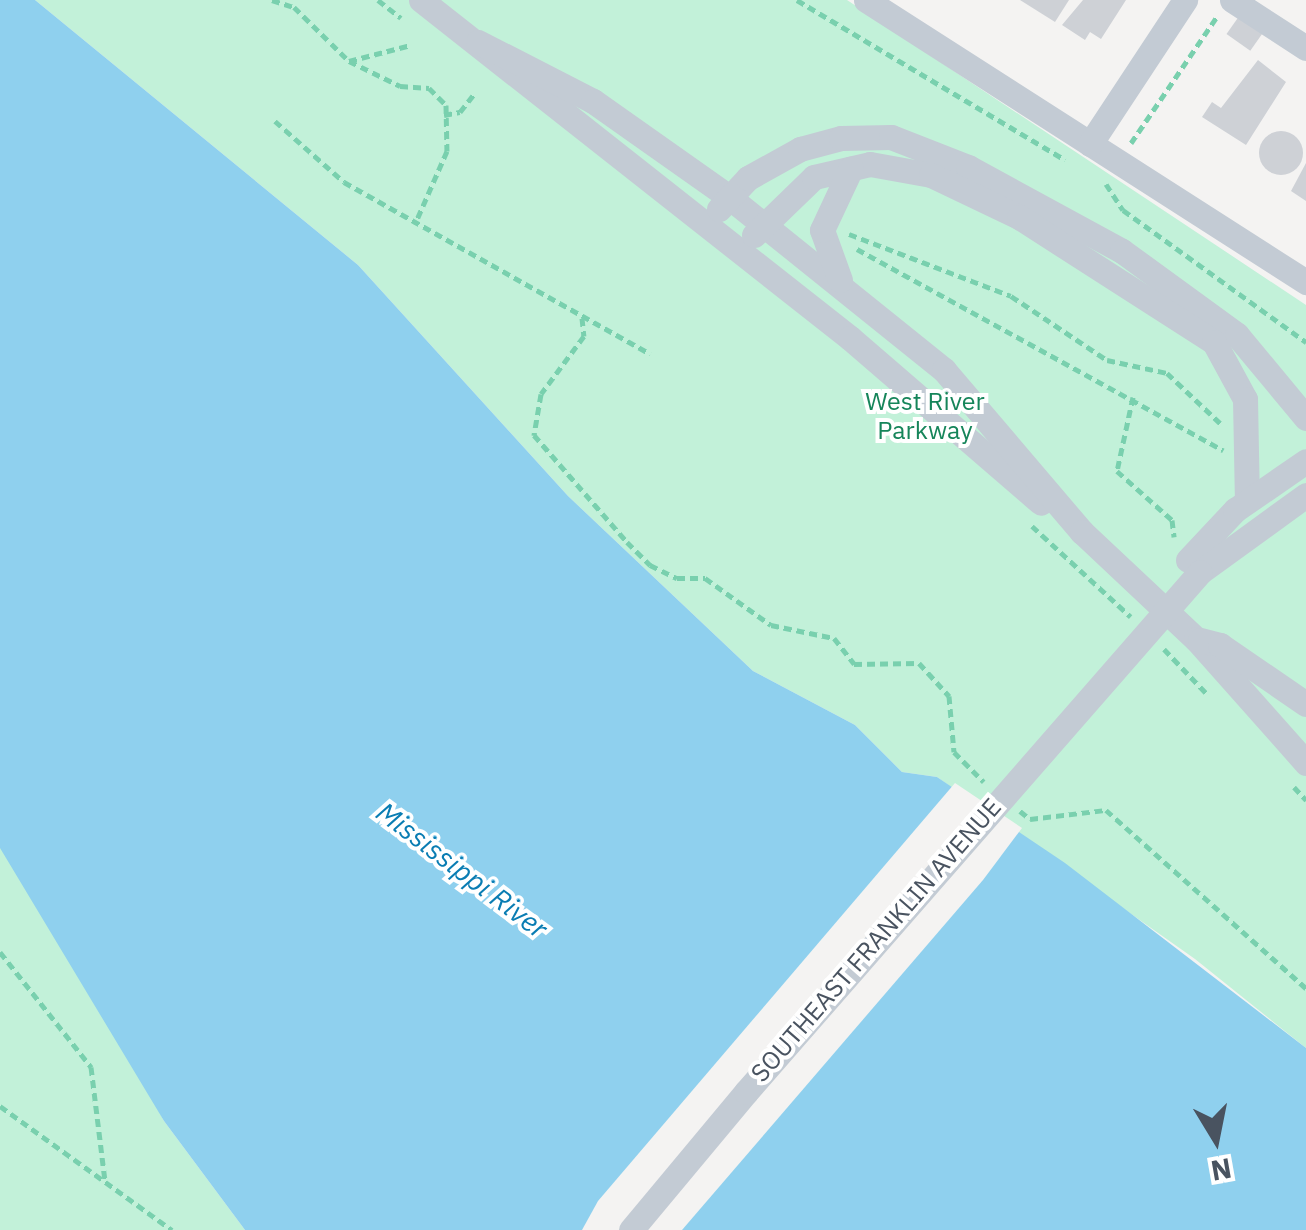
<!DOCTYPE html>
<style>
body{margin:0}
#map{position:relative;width:1306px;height:1230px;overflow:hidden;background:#f4f3f2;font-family:"IBM Plex Sans",sans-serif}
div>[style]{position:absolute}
.green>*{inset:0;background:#c2f1d9}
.water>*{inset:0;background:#8fd0ee}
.pier>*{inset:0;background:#f4f3f2}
.building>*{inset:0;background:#ced1d6;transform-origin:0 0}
.round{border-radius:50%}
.path>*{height:5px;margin-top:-2.5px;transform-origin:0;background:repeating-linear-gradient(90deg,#79d0ae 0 8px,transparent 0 13px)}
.minor>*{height:25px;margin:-12.5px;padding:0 12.5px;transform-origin:12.5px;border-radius:12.5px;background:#c3cbd4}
.minor-bridge>*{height:25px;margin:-12.5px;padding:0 12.5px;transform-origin:12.5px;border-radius:12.5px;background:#c3cbd4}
span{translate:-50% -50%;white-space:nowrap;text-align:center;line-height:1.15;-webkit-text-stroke:8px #fff;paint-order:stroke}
.park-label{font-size:25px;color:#16855a}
.street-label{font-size:25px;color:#495360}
.water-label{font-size:28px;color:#0a7db3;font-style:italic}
.north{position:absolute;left:1166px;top:1090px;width:100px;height:100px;-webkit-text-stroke:8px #fff;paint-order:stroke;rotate:170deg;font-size:28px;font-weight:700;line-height:40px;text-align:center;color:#495360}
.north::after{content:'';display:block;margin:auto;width:35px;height:45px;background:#495360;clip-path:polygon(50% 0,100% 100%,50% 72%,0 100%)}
</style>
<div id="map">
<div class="green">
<i style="clip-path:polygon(35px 0,847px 0,1306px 305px,1306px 1048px,1195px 959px,937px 777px,902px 772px,855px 725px,753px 671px,568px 496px,358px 265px)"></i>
<i style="clip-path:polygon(0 811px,164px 1121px,245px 1230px,0 1230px)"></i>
</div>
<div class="water">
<i style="clip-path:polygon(0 0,35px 0,358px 265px,568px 496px,753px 671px,855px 725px,902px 772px,937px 777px,1065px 863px,1306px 1048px,1306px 1230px,245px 1230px,164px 1121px,0 848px)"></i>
</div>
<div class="pier">
<i style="clip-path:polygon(955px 783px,1022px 828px,983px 880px,682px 1230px,582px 1230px,598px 1201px)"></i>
</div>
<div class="building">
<i style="clip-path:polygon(1020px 0,1069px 0,1055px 22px)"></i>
<i style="clip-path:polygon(1083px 0,1126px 0,1101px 39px,1090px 32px,1085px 40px,1062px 25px)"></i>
<i style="left:1242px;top:12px;width:29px;height:27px;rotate:35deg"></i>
<i style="clip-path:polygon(1258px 60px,1286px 82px,1246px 145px,1202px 117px,1212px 102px,1221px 108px)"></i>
<i class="round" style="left:1259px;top:131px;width:44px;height:44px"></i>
<i style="clip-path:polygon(1306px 163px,1306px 201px,1291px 191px)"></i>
</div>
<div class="path">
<i style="left:272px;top:0;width:23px;rotate:18deg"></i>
<i style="left:294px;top:7px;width:77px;rotate:44.5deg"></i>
<i style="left:349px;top:61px;width:64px;rotate:-14.5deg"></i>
<i style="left:378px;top:0;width:29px;rotate:38deg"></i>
<i style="left:797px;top:0;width:312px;rotate:30.8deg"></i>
<i style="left:349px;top:61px;width:57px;rotate:26.1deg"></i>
<i style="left:400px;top:86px;width:29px;rotate:4deg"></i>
<i style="left:429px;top:88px;width:24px;rotate:45deg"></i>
<i style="left:446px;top:105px;width:46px;rotate:88.8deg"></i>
<i style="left:447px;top:151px;width:80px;rotate:113.7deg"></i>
<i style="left:444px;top:115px;width:16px;rotate:-11deg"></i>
<i style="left:460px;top:112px;width:24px;rotate:-52deg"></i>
<i style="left:275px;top:121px;width:92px;rotate:41.5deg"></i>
<i style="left:344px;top:182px;width:351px;rotate:29.3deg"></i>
<i style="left:1131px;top:143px;width:155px;rotate:-55.8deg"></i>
<i style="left:1106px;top:184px;width:31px;rotate:57deg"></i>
<i style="left:1123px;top:210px;width:226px;rotate:35.8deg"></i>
<i style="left:849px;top:234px;width:173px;rotate:20.9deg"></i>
<i style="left:1011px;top:296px;width:115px;rotate:33.7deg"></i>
<i style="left:1107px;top:360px;width:61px;rotate:12.2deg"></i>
<i style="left:1167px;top:373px;width:73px;rotate:43.3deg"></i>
<i style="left:857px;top:249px;width:418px;rotate:28.8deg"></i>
<i style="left:582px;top:318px;width:18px;rotate:84deg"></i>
<i style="left:584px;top:336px;width:72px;rotate:126.6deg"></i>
<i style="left:541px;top:394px;width:42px;rotate:99.7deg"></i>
<i style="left:534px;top:435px;width:142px;rotate:49deg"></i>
<i style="left:627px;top:542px;width:33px;rotate:45deg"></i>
<i style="left:650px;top:565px;width:30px;rotate:26deg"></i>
<i style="left:677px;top:578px;width:28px"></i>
<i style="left:705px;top:578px;width:81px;rotate:35.5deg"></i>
<i style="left:771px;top:625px;width:64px;rotate:11.7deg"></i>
<i style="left:834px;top:638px;width:33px;rotate:52deg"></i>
<i style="left:854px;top:664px;width:65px;rotate:-0.9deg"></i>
<i style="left:919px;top:663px;width:45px;rotate:47.7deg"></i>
<i style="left:949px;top:696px;width:56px;rotate:84.9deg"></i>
<i style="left:954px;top:752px;width:42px;rotate:45deg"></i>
<i style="left:1133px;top:397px;width:76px;rotate:102.2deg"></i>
<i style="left:1117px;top:471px;width:74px;rotate:41.7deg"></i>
<i style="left:1172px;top:520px;width:17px;rotate:83deg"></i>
<i style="left:1032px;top:526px;width:134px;rotate:42.6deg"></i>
<i style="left:1164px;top:649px;width:64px;rotate:46.3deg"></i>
<i style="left:1294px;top:787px;width:18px;rotate:47deg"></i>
<i style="left:1020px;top:811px;width:13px;rotate:39deg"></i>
<i style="left:1030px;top:819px;width:77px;rotate:-6.8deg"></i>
<i style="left:1106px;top:810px;width:268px;rotate:41.7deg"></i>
<i style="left:0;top:952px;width:147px;rotate:51.6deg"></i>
<i style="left:91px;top:1067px;width:115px;rotate:83deg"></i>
<i style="left:0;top:1106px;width:212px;rotate:35.8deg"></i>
</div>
<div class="minor">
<i style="left:421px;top:0;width:546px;rotate:38.23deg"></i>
<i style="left:850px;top:338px;width:252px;rotate:40.8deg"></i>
<i style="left:866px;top:0;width:523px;rotate:32.66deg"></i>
<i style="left:1232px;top:0;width:88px;rotate:33deg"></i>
<i style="left:478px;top:42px;width:129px;rotate:27.2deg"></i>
<i style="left:593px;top:101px;width:166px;rotate:35.2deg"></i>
<i style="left:729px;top:197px;width:276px;rotate:38.8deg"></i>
<i style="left:944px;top:370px;width:213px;rotate:49.6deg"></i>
<i style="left:1082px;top:532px;width:156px;rotate:43.2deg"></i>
<i style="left:1196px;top:639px;width:166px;rotate:48.4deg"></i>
<i style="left:1090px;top:144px;width:173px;rotate:-56.6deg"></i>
<i style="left:719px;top:209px;width:42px;rotate:-46.9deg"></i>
<i style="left:748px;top:178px;width:60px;rotate:-29.1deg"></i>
<i style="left:800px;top:149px;width:42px;rotate:-15deg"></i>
<i style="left:841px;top:138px;width:50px;rotate:-1.1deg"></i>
<i style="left:891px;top:137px;width:83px;rotate:21.3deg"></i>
<i style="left:968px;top:167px;width:175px;rotate:28.6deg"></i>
<i style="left:1122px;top:251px;width:142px;rotate:36.1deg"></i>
<i style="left:1237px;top:335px;width:108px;rotate:50.3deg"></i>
<i style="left:754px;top:235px;width:83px;rotate:-44deg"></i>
<i style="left:814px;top:177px;width:57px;rotate:-13.1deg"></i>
<i style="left:870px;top:164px;width:62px;rotate:10.2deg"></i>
<i style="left:931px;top:175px;width:98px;rotate:25.5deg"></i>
<i style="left:1019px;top:217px;width:232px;rotate:32.7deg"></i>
<i style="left:1214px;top:342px;width:65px;rotate:61.5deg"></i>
<i style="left:1245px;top:399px;width:102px;rotate:88.9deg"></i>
<i style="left:840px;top:280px;width:53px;rotate:-109.8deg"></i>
<i style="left:822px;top:230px;width:68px;rotate:-64.9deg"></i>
<i style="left:1188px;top:560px;width:69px;rotate:-46.8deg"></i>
<i style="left:1235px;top:510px;width:86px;rotate:-34.6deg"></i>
<i style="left:1200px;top:572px;width:131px;rotate:-36deg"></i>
<i style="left:1200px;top:640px;width:21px;rotate:14deg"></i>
<i style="left:1220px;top:645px;width:104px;rotate:34.5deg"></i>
<i style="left:631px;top:1230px;width:180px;rotate:-50.2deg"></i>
</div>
<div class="minor-bridge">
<i style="left:746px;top:1092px;width:690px;rotate:-48.88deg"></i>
</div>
<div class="park-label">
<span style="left:925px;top:416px">West River<br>Parkway</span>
</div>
<div class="street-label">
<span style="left:876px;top:940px;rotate:-49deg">SOUTHEAST FRANKLIN AVENUE</span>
</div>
<div class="water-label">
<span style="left:462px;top:870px;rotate:37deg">Mississippi River</span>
</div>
<div class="north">N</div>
</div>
